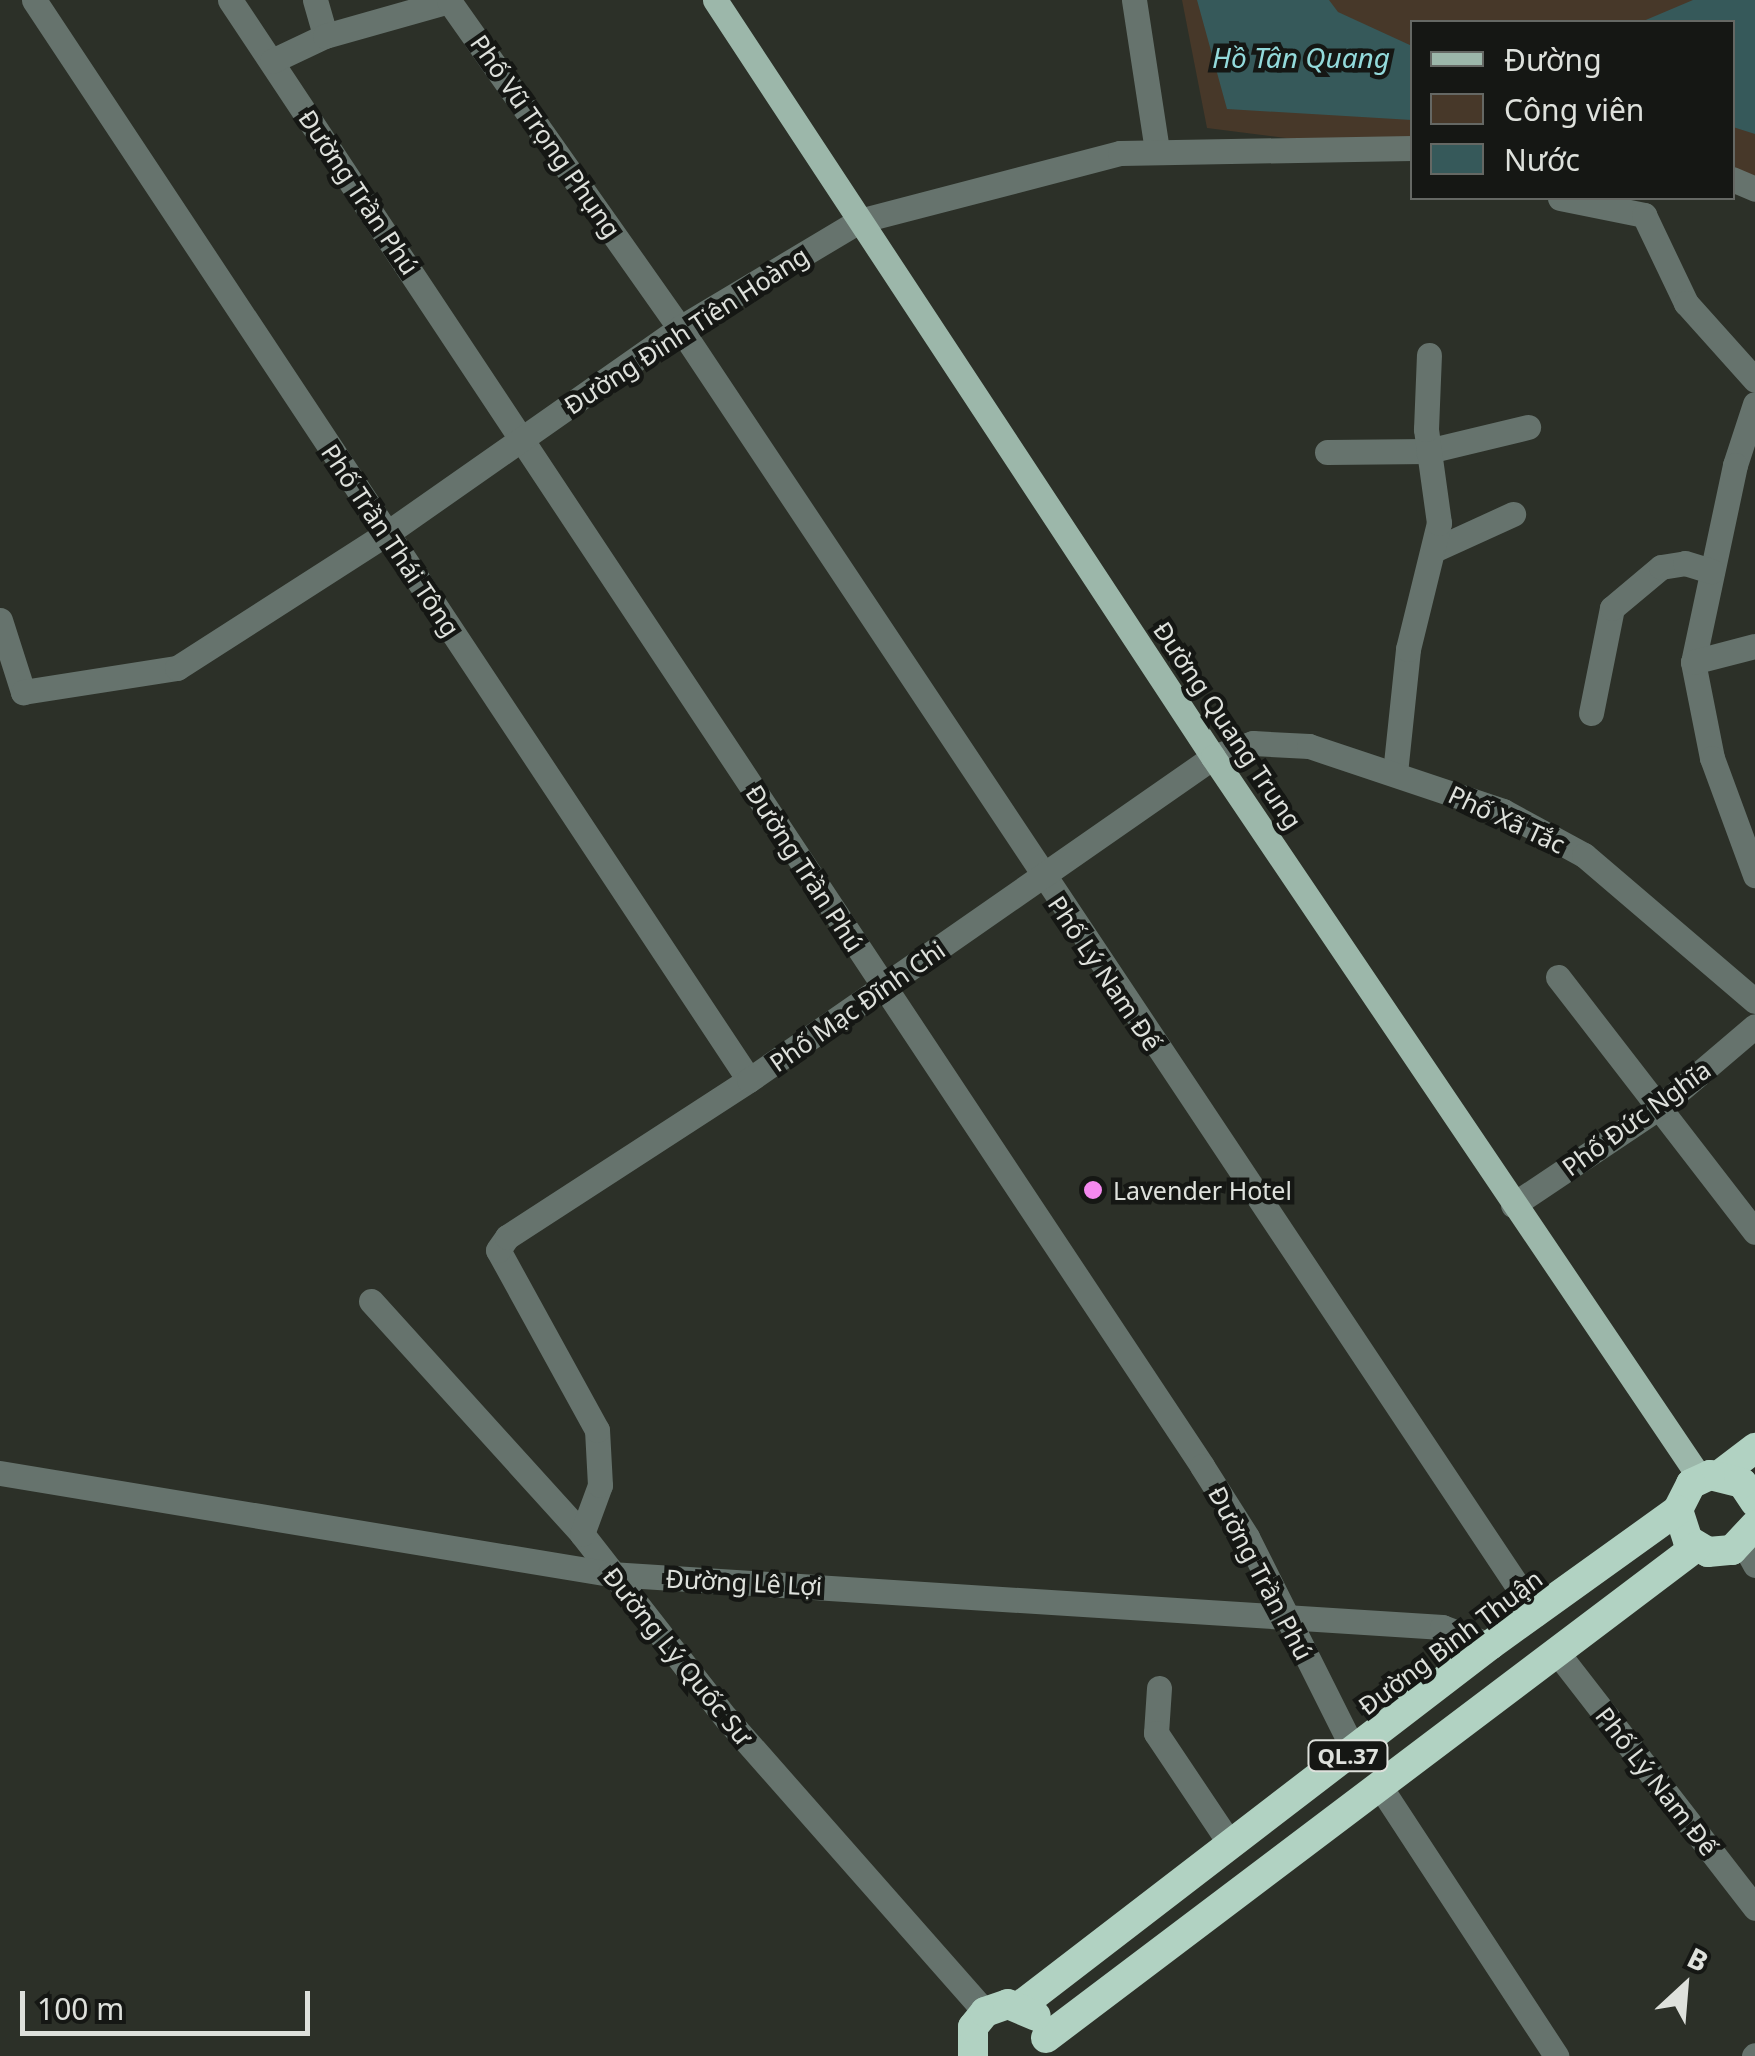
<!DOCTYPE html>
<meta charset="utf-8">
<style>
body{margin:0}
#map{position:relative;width:1755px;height:2056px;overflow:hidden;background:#2c3028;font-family:"Noto Sans",sans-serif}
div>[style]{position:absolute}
.green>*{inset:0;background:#473829}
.water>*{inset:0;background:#36595a}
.minor>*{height:25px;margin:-12.5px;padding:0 12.5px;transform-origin:12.5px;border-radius:12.5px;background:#66736d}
.major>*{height:25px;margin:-12.5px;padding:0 12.5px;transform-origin:12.5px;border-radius:12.5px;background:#9cb7aa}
.highway>*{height:30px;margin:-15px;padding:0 15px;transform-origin:15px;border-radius:15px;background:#b1d2c2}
.dots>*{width:28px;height:28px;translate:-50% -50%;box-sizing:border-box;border:5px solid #151714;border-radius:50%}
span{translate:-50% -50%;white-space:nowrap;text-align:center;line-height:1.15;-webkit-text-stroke:9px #151714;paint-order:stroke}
.shield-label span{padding:2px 8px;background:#151714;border:2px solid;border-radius:8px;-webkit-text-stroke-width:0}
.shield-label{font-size:22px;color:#dee1dc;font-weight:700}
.street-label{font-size:25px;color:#dee1dc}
.poi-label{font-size:25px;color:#dee1dc}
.left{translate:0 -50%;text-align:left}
.water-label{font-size:28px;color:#93dadb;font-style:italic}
.legend{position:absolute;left:1410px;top:20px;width:325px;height:180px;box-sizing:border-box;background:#151714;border:2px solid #656864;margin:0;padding:12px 18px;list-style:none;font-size:30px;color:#dee1dc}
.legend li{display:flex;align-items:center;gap:20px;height:50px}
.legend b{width:50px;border:2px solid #656864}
.north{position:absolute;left:1635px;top:1936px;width:100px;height:100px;-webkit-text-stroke:8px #151714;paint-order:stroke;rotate:26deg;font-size:28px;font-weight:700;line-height:40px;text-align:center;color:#dee1dc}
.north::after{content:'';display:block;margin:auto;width:35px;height:45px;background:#dee1dc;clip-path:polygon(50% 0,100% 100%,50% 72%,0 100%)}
.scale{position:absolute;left:20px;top:1991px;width:290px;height:45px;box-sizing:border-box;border:5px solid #dee1dc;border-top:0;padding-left:12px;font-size:30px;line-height:35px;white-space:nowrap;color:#dee1dc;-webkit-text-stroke:8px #151714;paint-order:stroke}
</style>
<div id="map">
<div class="green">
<i style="clip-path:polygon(1182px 0,1755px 0,1755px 197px,1733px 194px,1732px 22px,1412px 22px,1412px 154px,1207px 128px)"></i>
</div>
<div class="water">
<i style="clip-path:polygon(1197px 0,1329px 0,1338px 12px,1412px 46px,1412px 120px,1227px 109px)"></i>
<i style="clip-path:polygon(1693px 0,1755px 0,1755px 134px,1733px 127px,1732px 22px,1641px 22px)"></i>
</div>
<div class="minor">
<i style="left:34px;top:0;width:1295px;rotate:56.49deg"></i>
<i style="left:230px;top:0;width:1759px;rotate:56.45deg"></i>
<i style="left:1202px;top:1466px;width:84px;rotate:57.6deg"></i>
<i style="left:1247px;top:1537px;width:239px;rotate:63.4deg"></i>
<i style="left:315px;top:0;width:37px;rotate:74deg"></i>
<i style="left:1134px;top:0;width:153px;rotate:81.3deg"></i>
<i style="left:272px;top:61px;width:59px;rotate:-25.3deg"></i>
<i style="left:325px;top:36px;width:129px;rotate:-15.8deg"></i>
<i style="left:449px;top:1px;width:400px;rotate:54.8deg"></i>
<i style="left:680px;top:328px;width:1545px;rotate:56.35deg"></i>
<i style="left:1732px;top:179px;width:25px;rotate:23deg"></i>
<i style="left:1560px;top:198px;width:86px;rotate:11.4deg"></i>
<i style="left:1644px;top:215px;width:98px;rotate:64.5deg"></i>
<i style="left:1686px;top:303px;width:103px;rotate:48.1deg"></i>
<i style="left:1755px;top:404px;width:64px;rotate:108.2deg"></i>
<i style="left:1735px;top:465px;width:201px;rotate:102deg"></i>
<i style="left:1693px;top:662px;width:98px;rotate:78.8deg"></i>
<i style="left:1712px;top:758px;width:125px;rotate:69.8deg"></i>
<i style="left:1327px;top:452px;width:101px;rotate:-0.6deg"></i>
<i style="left:1428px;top:451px;width:103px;rotate:-13.5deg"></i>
<i style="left:1434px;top:550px;width:87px;rotate:-24.5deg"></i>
<i style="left:0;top:620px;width:76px;rotate:72.3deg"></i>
<i style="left:23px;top:692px;width:156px;rotate:-8.9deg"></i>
<i style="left:177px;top:668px;width:248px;rotate:-32.7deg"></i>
<i style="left:386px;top:534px;width:359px;rotate:-35deg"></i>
<i style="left:680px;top:328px;width:209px;rotate:-30.9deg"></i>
<i style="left:859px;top:221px;width:270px;rotate:-14.6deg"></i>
<i style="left:1120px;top:153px;width:292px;rotate:-1deg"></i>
<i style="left:1693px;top:662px;width:64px;rotate:-14.5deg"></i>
<i style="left:1591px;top:713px;width:107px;rotate:-78.7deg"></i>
<i style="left:1612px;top:608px;width:64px;rotate:-39.9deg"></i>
<i style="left:1661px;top:567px;width:24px;rotate:-9deg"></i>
<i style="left:1685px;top:563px;width:28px;rotate:17deg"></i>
<i style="left:1395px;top:773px;width:125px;rotate:-84deg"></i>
<i style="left:1408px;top:649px;width:130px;rotate:-76.2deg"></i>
<i style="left:1439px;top:523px;width:95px;rotate:-97.9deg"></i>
<i style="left:1426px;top:429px;width:74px;rotate:-87.7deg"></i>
<i style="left:1558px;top:977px;width:322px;rotate:52.3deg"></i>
<i style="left:1513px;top:1205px;width:178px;rotate:-33.8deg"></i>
<i style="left:1661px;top:1106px;width:123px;rotate:-40.4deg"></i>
<i style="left:371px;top:1301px;width:314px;rotate:47.8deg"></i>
<i style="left:582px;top:1534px;width:234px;rotate:52deg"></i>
<i style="left:726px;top:1718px;width:392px;rotate:48.6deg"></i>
<i style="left:0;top:1473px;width:618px;rotate:9.4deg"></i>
<i style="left:610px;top:1574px;width:834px;rotate:3.64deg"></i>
<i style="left:1442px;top:1627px;width:51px;rotate:20.6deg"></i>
<i style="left:582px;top:1534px;width:52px;rotate:-69.8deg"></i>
<i style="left:600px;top:1485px;width:55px;rotate:-93.1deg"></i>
<i style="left:597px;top:1430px;width:205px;rotate:-118.8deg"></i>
<i style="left:498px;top:1250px;width:16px;rotate:-55deg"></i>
<i style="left:507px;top:1237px;width:288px;rotate:-33deg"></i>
<i style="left:749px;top:1080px;width:565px;rotate:-34.84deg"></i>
<i style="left:1213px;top:757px;width:42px;rotate:-19.3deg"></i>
<i style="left:1253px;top:743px;width:56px;rotate:3.1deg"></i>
<i style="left:1309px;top:746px;width:205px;rotate:18.5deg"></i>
<i style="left:1503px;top:811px;width:92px;rotate:28.5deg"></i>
<i style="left:1584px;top:855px;width:225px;rotate:40.5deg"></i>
<i style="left:1743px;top:1543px;width:25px;rotate:61deg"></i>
<i style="left:1559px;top:1655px;width:320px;rotate:52.2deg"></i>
<i style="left:1159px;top:1688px;width:45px;rotate:93.8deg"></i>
<i style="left:1156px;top:1733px;width:135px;rotate:56.2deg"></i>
<i style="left:1379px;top:1785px;width:324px;rotate:56.8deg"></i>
<i style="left:1754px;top:2056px;width:1px;rotate:-45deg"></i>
</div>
<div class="major">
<i style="left:715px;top:0;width:906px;rotate:56.66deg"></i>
<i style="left:1213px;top:757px;width:870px;rotate:55.96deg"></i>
</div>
<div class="highway">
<i style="left:1721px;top:1474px;width:43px;rotate:-37.4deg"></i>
<i style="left:1755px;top:1502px;width:23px;rotate:-124deg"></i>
<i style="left:1742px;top:1483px;width:33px;rotate:-166deg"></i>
<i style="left:1710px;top:1475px;width:21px;rotate:155deg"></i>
<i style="left:1691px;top:1484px;width:29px;rotate:117deg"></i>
<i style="left:1678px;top:1510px;width:32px;rotate:72deg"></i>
<i style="left:1688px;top:1540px;width:23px;rotate:31deg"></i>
<i style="left:1708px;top:1552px;width:24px;rotate:-5deg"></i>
<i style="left:1732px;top:1550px;width:34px;rotate:-47deg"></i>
<i style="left:1020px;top:2006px;width:593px;rotate:-37.53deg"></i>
<i style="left:1490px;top:1645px;width:231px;rotate:-35.7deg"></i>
<i style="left:1046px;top:2038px;width:815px;rotate:-37.07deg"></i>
<i style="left:973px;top:2056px;width:29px;rotate:-90deg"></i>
<i style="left:973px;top:2027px;width:19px;rotate:-51deg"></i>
<i style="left:985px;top:2012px;width:24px;rotate:-19deg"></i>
<i style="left:1008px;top:2004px;width:30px;rotate:23deg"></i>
</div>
<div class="dots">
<i style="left:1093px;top:1190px;background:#f589ef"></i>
</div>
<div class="shield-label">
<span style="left:1348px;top:1756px">QL.37</span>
</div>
<div class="street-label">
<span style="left:546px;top:136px;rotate:55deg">Phố Vũ Trọng Phụng</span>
<span style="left:359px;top:192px;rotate:56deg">Đường Trần Phú</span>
<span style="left:686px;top:330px;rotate:-33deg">Đường Đinh Tiên Hoàng</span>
<span style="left:391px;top:540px;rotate:56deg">Phố Trần Thái Tông</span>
<span style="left:1228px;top:725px;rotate:56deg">Đường Quang Trung</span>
<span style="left:1507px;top:819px;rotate:25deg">Phố Xã Tắc</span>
<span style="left:805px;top:868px;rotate:57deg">Đường Trần Phú</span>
<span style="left:1105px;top:973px;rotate:56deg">Phố Lý Nam Đế</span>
<span style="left:857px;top:1006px;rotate:-35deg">Phố Mạc Đĩnh Chi</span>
<span style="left:1636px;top:1118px;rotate:-36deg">Phố Đức Nghĩa</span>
<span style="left:1261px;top:1573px;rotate:62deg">Đường Trần Phú</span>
<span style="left:744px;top:1582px;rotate:3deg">Đường Lê Lợi</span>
<span style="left:1450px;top:1642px;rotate:-37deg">Đường Bình Thuận</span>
<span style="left:678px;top:1656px;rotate:51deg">Đường Lý Quốc Sư</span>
<span style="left:1657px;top:1781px;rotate:52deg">Phố Lý Nam Đế</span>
</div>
<div class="poi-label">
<span class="left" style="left:1113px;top:1190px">Lavender Hotel</span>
</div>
<div class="water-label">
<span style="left:1301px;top:57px">Hồ Tân Quang</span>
</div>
<ul class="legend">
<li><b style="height:12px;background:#9cb7aa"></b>Đường</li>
<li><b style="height:28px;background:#473829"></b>Công viên</li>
<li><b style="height:28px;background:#36595a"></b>Nước</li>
</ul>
<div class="north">B</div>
<div class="scale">100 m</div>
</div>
